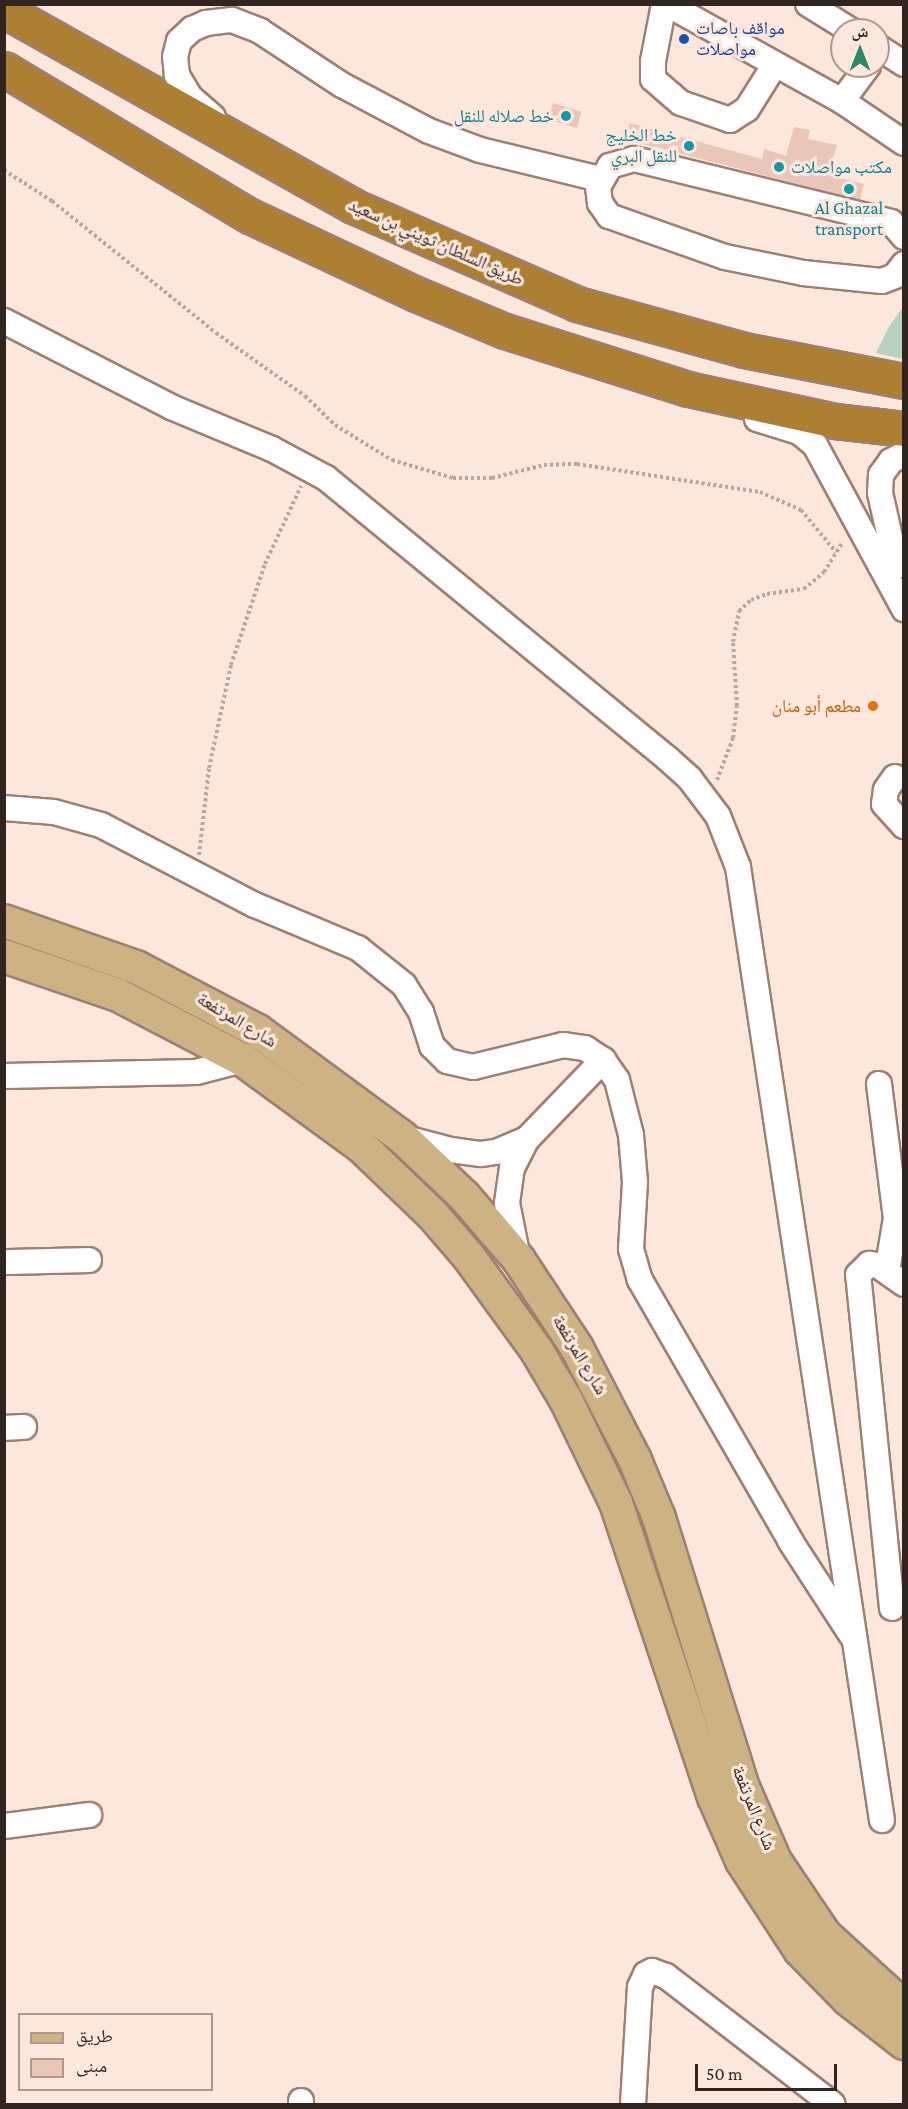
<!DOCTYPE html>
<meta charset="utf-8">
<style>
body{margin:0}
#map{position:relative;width:908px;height:2109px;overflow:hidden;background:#fce7dd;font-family:"Crimson Pro","Noto Naskh Arabic",serif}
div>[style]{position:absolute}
.green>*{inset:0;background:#b9d1bf}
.building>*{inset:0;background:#e9c6b7;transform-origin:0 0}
.path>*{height:4px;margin-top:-2px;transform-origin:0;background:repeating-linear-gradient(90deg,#b9a69e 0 3px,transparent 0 6px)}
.roads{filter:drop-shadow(2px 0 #9f7f71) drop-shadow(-2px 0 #9f7f71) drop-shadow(0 2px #9f7f71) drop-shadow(0 -2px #9f7f71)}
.minor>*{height:24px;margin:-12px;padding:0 12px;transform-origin:12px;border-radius:12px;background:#fff}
.major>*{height:32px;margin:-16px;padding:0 16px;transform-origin:16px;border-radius:16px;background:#cdb284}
.highway>*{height:33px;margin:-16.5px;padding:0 16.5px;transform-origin:16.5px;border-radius:16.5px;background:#ac7f32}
.dots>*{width:16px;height:16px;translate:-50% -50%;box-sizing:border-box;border:3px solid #fce7dd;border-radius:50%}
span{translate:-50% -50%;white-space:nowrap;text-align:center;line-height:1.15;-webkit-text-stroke:6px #fce7dd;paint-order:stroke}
.transit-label{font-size:18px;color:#164399}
.left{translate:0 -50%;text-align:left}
.culture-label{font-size:18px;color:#0d838f}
.right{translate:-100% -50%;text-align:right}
.street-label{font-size:18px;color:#32251f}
.food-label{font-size:18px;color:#c56008}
.frame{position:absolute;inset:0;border:6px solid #32251f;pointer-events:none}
.legend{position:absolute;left:18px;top:2013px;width:195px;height:78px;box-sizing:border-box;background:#fce7dd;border:2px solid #ab9991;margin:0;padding:8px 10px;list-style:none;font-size:18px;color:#32251f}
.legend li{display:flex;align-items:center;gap:12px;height:30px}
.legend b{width:30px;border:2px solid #ab9991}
.north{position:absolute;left:830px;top:18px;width:60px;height:60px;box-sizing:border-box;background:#fce7dd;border:2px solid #ab9991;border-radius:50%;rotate:0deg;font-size:16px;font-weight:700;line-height:24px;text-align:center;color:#32251f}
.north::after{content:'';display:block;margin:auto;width:21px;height:27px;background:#2a8961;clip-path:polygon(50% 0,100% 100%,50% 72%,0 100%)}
.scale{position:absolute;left:695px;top:2064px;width:142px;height:27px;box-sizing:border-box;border:3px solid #32251f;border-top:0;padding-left:8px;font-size:18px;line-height:21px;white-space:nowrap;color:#32251f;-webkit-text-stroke:4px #fce7dd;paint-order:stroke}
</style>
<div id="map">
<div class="green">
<i style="clip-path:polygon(903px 307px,903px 359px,876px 353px,890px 325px)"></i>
</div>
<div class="building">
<i style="left:553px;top:103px;width:30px;height:17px;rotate:17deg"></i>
<i style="clip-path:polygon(629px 123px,762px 159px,764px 149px,786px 156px,794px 127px,810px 130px,808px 139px,837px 145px,828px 175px,864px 184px,860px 200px,627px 140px)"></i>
</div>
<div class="path">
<i style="left:4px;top:170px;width:57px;rotate:32.9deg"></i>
<i style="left:52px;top:201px;width:211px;rotate:38.8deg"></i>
<i style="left:216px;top:333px;width:109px;rotate:35.3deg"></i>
<i style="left:305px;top:396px;width:42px;rotate:44deg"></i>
<i style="left:335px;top:425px;width:67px;rotate:31.6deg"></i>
<i style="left:392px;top:460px;width:64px;rotate:16.4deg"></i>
<i style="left:453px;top:478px;width:39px"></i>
<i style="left:492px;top:478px;width:54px;rotate:-14deg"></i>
<i style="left:544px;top:465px;width:33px;rotate:-2deg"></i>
<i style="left:577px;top:464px;width:185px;rotate:8.7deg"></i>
<i style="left:760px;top:492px;width:45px;rotate:23.7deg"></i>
<i style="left:801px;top:510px;width:55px;rotate:50.2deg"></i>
<i style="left:717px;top:780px;width:45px;rotate:-69.1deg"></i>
<i style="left:733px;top:738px;width:32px;rotate:-83deg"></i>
<i style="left:737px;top:706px;width:64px;rotate:-93.6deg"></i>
<i style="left:733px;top:642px;width:32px;rotate:-79deg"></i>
<i style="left:739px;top:611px;width:16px;rotate:-43deg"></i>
<i style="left:751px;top:600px;width:17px;rotate:-21deg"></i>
<i style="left:767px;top:594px;width:37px;rotate:-8deg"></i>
<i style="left:804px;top:589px;width:26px;rotate:-40deg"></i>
<i style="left:824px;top:572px;width:36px;rotate:-58deg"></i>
<i style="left:199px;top:855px;width:88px;rotate:-83.4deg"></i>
<i style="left:209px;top:768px;width:105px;rotate:-77.9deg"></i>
<i style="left:231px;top:665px;width:107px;rotate:-71.4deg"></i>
<i style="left:265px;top:564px;width:86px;rotate:-65.2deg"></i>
</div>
<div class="roads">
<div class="minor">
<i style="left:664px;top:4px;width:58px;rotate:100.9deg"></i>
<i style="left:653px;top:61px;width:18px;rotate:90deg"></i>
<i style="left:653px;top:79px;width:37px;rotate:41deg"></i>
<i style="left:681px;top:103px;width:52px;rotate:19.1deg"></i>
<i style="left:730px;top:120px;width:20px;rotate:-33deg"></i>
<i style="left:747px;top:109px;width:51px;rotate:-57.9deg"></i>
<i style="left:667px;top:4px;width:200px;rotate:29deg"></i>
<i style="left:842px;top:101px;width:75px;rotate:34.1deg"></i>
<i style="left:808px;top:4px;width:49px;rotate:31.8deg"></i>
<i style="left:878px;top:47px;width:31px;rotate:33deg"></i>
<i style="left:842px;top:101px;width:44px;rotate:-53.4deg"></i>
<i style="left:213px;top:117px;width:30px;rotate:-139deg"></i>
<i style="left:190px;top:97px;width:26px;rotate:-121deg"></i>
<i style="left:177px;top:75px;width:18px;rotate:-96deg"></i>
<i style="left:175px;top:57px;width:16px;rotate:-76deg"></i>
<i style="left:179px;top:41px;width:18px;rotate:-43deg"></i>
<i style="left:192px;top:29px;width:15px;rotate:-23deg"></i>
<i style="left:206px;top:23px;width:26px;rotate:-7deg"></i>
<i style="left:232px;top:20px;width:30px;rotate:21deg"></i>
<i style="left:260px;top:31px;width:98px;rotate:33.4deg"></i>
<i style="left:342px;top:85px;width:98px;rotate:27.9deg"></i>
<i style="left:429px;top:131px;width:54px;rotate:20.4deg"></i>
<i style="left:480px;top:150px;width:123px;rotate:13.6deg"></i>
<i style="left:904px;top:237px;width:20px;rotate:-131deg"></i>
<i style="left:891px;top:222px;width:265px;rotate:-166.2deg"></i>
<i style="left:634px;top:159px;width:25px;rotate:164deg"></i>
<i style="left:610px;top:166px;width:24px;rotate:120deg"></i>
<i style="left:598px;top:187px;width:16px;rotate:83deg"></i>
<i style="left:600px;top:203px;width:16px;rotate:55deg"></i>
<i style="left:609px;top:216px;width:123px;rotate:19.5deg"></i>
<i style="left:725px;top:257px;width:80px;rotate:11.6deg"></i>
<i style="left:803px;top:273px;width:79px;rotate:5.8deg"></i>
<i style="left:882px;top:281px;width:14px;rotate:-21deg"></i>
<i style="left:895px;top:276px;width:15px;rotate:-53deg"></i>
<i style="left:4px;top:321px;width:188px;rotate:27.2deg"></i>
<i style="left:171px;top:407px;width:109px;rotate:22.6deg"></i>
<i style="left:272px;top:449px;width:61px;rotate:28.2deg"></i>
<i style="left:326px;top:478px;width:441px;rotate:39.4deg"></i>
<i style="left:667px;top:758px;width:31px;rotate:42deg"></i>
<i style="left:690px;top:779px;width:46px;rotate:52.9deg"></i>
<i style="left:718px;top:816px;width:55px;rotate:68.6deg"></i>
<i style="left:738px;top:867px;width:964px;rotate:81.41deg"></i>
<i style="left:757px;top:419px;width:44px;rotate:17.2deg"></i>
<i style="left:799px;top:432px;width:21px;rotate:39deg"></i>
<i style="left:815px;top:445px;width:187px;rotate:61.5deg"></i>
<i style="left:904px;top:454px;width:15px;rotate:152deg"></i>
<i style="left:891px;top:461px;width:17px;rotate:126deg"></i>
<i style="left:881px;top:475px;width:18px;rotate:93deg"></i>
<i style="left:880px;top:493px;width:54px;rotate:77.2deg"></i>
<i style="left:892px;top:546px;width:23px;rotate:59deg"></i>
<i style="left:895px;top:777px;width:16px;rotate:125deg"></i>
<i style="left:886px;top:790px;width:14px;rotate:98deg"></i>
<i style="left:884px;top:804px;width:30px;rotate:48deg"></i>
<i style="left:4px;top:808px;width:50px;rotate:4.6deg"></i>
<i style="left:54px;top:812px;width:49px;rotate:15.5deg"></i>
<i style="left:101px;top:825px;width:174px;rotate:27.5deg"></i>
<i style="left:255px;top:905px;width:112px;rotate:22.7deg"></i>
<i style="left:358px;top:948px;width:59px;rotate:38.8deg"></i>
<i style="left:404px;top:985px;width:32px;rotate:58deg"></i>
<i style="left:421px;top:1012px;width:36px;rotate:72deg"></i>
<i style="left:432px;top:1046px;width:21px;rotate:45deg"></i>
<i style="left:447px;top:1061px;width:27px;rotate:13deg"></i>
<i style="left:473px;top:1067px;width:93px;rotate:-13.7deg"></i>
<i style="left:563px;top:1045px;width:22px;rotate:8deg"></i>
<i style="left:585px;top:1048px;width:22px;rotate:34deg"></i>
<i style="left:603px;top:1060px;width:24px;rotate:55deg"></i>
<i style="left:617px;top:1080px;width:57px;rotate:75.7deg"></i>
<i style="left:631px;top:1135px;width:47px;rotate:85.1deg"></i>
<i style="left:635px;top:1182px;width:67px;rotate:93.4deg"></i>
<i style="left:631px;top:1249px;width:32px;rotate:74deg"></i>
<i style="left:640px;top:1280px;width:302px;rotate:60deg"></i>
<i style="left:791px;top:1542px;width:112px;rotate:57deg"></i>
<i style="left:4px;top:1076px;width:192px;rotate:-1.2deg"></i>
<i style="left:196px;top:1072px;width:49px;rotate:-14.3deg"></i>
<i style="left:879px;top:1084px;width:135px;rotate:82.8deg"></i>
<i style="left:896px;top:1218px;width:54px;rotate:99.6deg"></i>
<i style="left:402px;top:1137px;width:51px;rotate:14.9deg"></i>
<i style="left:451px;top:1150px;width:30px;rotate:8deg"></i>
<i style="left:481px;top:1154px;width:15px;rotate:-8deg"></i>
<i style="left:496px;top:1152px;width:34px;rotate:-23deg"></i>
<i style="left:518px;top:1258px;width:56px;rotate:-101.3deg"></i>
<i style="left:507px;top:1203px;width:35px;rotate:-82deg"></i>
<i style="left:512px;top:1168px;width:33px;rotate:-63deg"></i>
<i style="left:527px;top:1139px;width:110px;rotate:-46.1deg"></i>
<i style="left:4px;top:1262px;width:85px;rotate:-1.3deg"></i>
<i style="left:4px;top:1428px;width:20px;rotate:-3deg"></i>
<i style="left:892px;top:1608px;width:335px;rotate:-95.8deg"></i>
<i style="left:858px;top:1275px;width:16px;rotate:-45deg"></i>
<i style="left:869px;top:1264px;width:8px;rotate:7deg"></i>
<i style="left:877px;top:1265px;width:33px;rotate:35deg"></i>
<i style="left:4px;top:1826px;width:86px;rotate:-7.4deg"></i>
<i style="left:301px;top:2104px;width:3px;rotate:-90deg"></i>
<i style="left:633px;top:2104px;width:117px;rotate:-86.6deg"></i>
<i style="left:640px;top:1987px;width:14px;rotate:-65deg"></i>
<i style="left:646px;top:1974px;width:7px;rotate:-27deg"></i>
<i style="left:652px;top:1971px;width:15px;rotate:20deg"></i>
<i style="left:666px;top:1976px;width:210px;rotate:37.6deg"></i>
</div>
<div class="major">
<i style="left:4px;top:921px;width:140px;rotate:19.2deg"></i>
<i style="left:136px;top:967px;width:138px;rotate:27.7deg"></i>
<i style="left:258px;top:1031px;width:179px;rotate:36.4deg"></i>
<i style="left:402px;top:1137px;width:86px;rotate:43.6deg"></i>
<i style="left:464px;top:1196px;width:84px;rotate:49.3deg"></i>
<i style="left:519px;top:1260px;width:105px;rotate:56.6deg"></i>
<i style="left:577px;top:1348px;width:126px;rotate:62.6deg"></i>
<i style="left:635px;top:1460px;width:63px;rotate:67.5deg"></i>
<i style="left:659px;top:1518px;width:280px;rotate:72.7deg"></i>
<i style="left:742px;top:1785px;width:83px;rotate:66.5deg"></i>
<i style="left:775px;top:1861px;width:89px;rotate:56deg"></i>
<i style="left:825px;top:1935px;width:107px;rotate:42.3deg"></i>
<i style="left:4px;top:956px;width:120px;rotate:18.9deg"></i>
<i style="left:118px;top:995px;width:141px;rotate:27.5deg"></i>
<i style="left:243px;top:1060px;width:146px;rotate:36.1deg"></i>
<i style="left:361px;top:1146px;width:98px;rotate:43.8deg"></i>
<i style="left:432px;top:1214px;width:57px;rotate:49.3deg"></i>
<i style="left:469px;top:1257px;width:116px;rotate:54.1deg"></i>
<i style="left:537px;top:1351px;width:57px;rotate:59.4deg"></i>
<i style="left:566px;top:1400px;width:114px;rotate:64.1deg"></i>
<i style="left:616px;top:1503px;width:310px;rotate:71.6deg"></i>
<i style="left:714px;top:1797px;width:70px;rotate:66.4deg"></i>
<i style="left:742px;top:1861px;width:106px;rotate:56.9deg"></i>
<i style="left:800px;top:1950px;width:70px;rotate:45.6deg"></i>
<i style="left:849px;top:2000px;width:70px;rotate:38deg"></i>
</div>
<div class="highway">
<i style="left:4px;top:10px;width:400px;rotate:29.3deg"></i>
<i style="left:353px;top:206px;width:244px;rotate:23.6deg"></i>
<i style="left:577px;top:304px;width:173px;rotate:15.4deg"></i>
<i style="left:744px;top:350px;width:163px;rotate:11deg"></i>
<i style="left:4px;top:69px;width:287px;rotate:30.9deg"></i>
<i style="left:250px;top:216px;width:183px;rotate:25.2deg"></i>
<i style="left:416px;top:294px;width:96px;rotate:22.6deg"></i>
<i style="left:505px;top:331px;width:192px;rotate:17.6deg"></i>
<i style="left:688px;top:389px;width:150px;rotate:12.3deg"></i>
<i style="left:835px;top:421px;width:69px;rotate:6.6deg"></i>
</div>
</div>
<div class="dots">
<i style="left:684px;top:39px;background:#1a4fb4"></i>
<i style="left:566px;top:116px;background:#0f9aa8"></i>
<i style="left:689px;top:146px;background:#0f9aa8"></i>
<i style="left:779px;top:167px;background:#0f9aa8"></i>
<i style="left:849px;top:189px;background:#0f9aa8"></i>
<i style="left:873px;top:706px;background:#e8710a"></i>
</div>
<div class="transit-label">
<span class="left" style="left:696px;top:39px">مواقف باصات<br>مواصلات</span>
</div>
<div class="culture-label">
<span class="right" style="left:554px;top:116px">خط صلاله للنقل</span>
<span class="right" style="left:677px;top:146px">خط الخليج<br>للنقل البري</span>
<span class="left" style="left:791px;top:167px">مكتب مواصلات</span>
<span style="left:849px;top:219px">Al Ghazal<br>transport</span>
</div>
<div class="street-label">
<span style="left:436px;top:242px;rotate:24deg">طريق السلطان ثويني بن سعيد</span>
<span style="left:237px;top:1020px;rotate:31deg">شارع المرتفعة</span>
<span style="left:580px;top:1355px;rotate:59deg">شارع المرتفعة</span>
<span style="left:754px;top:1808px;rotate:68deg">شارع المرتفعة</span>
</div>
<div class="food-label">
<span class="right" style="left:861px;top:706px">مطعم أبو منان</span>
</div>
<div class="frame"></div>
<ul class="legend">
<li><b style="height:8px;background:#cdb284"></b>طريق</li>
<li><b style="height:16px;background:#e9c6b7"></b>مبنى</li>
</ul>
<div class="north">ش</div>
<div class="scale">50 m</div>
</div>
